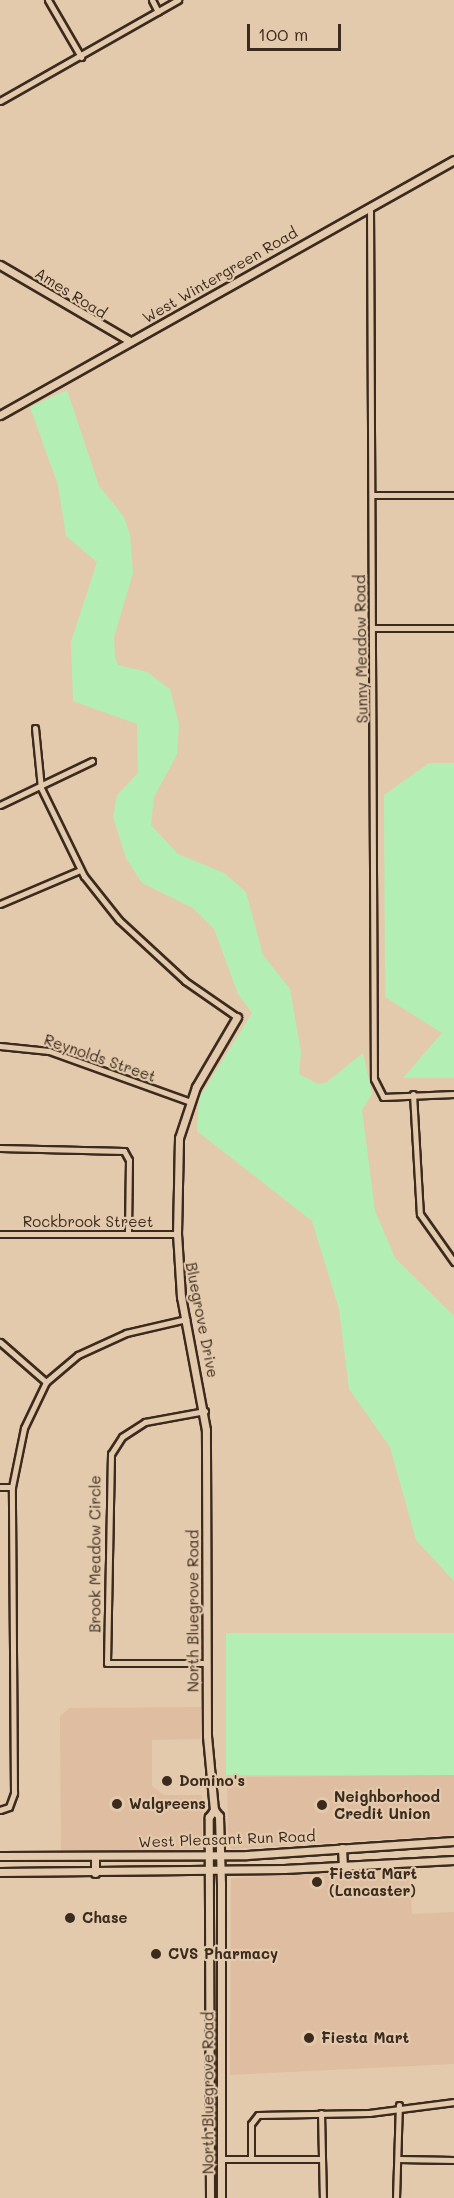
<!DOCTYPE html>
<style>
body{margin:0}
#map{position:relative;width:454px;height:2198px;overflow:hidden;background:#e4caac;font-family:Mali,sans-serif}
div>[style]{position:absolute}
.built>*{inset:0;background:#debda1}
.green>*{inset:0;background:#b3efb5;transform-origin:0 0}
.roads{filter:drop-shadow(2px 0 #3b2a1e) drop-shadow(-2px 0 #3b2a1e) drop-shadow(0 2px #3b2a1e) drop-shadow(0 -2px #3b2a1e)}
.street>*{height:5px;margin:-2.5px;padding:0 2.5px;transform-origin:2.5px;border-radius:2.5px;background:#e4caac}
.secondary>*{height:7px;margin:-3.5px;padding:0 3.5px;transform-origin:3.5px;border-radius:3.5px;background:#e4caac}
.dots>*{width:16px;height:16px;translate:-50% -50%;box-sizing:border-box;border:3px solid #e4caac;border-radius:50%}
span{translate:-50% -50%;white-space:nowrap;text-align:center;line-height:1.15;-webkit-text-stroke:4.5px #e4caac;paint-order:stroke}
.street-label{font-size:15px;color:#3b2a1e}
.poi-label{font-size:15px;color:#3b2a1e;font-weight:700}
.left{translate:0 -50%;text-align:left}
.scale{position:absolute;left:247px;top:24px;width:94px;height:27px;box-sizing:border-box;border:3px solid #3b2a1e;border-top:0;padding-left:8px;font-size:18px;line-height:21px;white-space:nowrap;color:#3b2a1e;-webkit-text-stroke:4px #e4caac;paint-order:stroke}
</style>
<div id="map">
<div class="built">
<i style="clip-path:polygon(201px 1707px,201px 1739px,152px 1740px,152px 1786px,164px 1795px,202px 1795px,202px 1849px,61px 1851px,60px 1716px,70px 1708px)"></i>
<i style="clip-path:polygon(454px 1775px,454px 1835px,232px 1849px,228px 1845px,227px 1777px)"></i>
<i style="clip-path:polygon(409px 1869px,412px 1914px,454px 1912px,454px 2064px,230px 2075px,231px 1878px)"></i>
</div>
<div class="green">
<i style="clip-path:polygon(67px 390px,99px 486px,124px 517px,130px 535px,133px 573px,114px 637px,115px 657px,118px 665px,147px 672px,170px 689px,179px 724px,177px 754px,154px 797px,151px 825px,178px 854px,224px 873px,246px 892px,263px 955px,290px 989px,301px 1052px,299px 1074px,318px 1084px,327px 1082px,363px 1053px,372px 1094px,362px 1110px,375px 1211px,395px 1258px,454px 1316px,454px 1581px,416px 1540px,390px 1447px,349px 1389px,339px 1309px,312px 1221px,197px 1131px,199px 1098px,252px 1013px,238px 994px,214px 929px,193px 908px,142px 883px,126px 858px,113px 817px,117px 795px,138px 773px,137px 724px,73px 701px,71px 642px,97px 562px,66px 536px,58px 485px,30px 407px)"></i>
<i style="clip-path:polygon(429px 763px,454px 763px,454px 1078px,403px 1078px,442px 1033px,385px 997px,384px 795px)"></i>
<i style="left:454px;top:1633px;width:142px;height:228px;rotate:90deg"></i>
</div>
<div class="roads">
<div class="street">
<i style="left:48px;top:0;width:66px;rotate:59.9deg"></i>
<i style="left:152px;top:0;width:13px;rotate:63deg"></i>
<i style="left:0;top:101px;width:205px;rotate:-29.6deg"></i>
<i style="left:370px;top:207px;width:872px;rotate:89.74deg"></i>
<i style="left:374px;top:1079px;width:20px;rotate:63deg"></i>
<i style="left:383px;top:1097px;width:71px;rotate:-2.4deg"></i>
<i style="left:372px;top:495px;width:82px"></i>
<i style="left:372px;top:628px;width:82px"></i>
<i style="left:35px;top:728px;width:60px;rotate:84.3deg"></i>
<i style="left:41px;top:788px;width:98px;rotate:64deg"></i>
<i style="left:84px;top:876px;width:56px;rotate:51.5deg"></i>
<i style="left:119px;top:920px;width:90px;rotate:42.7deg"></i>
<i style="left:185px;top:981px;width:63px;rotate:34.7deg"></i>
<i style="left:0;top:805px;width:102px;rotate:-25.6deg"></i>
<i style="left:0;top:904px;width:87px;rotate:-23deg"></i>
<i style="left:0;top:1046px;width:49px;rotate:5.8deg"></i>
<i style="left:49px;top:1051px;width:151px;rotate:19.8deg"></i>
<i style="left:413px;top:1094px;width:120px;rotate:86.7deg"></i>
<i style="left:420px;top:1214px;width:59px;rotate:54.7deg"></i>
<i style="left:0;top:1148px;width:124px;rotate:1.4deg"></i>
<i style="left:124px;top:1151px;width:10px;rotate:61deg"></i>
<i style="left:129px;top:1160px;width:74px;rotate:90.8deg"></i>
<i style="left:0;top:1234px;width:177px"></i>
<i style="left:0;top:1342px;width:61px;rotate:41deg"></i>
<i style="left:205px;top:1411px;width:61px;rotate:169.6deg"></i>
<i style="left:145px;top:1422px;width:27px;rotate:147deg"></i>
<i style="left:122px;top:1437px;width:20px;rotate:123deg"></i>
<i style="left:111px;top:1454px;width:209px;rotate:91.1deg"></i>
<i style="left:107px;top:1663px;width:100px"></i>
<i style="left:0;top:1487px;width:12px"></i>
<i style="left:0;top:1810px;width:9px;rotate:-18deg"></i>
<i style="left:9px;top:1807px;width:15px;rotate:-70deg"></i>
<i style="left:14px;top:1793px;width:306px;rotate:-90.4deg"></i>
<i style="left:12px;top:1487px;width:60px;rotate:-78.5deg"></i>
<i style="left:24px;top:1428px;width:51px;rotate:-64.4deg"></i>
<i style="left:46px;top:1382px;width:42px;rotate:-40.2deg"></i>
<i style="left:78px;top:1355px;width:53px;rotate:-24.6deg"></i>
<i style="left:126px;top:1333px;width:62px;rotate:-13.1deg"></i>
<i style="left:321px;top:2113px;width:85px;rotate:88.7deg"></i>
<i style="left:222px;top:2159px;width:99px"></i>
<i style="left:251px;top:2159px;width:35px;rotate:-90deg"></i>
<i style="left:251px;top:2124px;width:11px;rotate:-52deg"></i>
<i style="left:258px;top:2115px;width:111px;rotate:-1deg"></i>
<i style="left:369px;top:2113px;width:86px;rotate:-7.4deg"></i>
<i style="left:399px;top:2159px;width:55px;rotate:1deg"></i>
<i style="left:396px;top:2198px;width:93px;rotate:-88.2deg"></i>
</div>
<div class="secondary">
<i style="left:0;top:265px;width:151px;rotate:30.3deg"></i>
<i style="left:0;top:415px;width:521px;rotate:-29.32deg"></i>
<i style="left:342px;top:1848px;width:19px;rotate:87deg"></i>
<i style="left:0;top:1856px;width:247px;rotate:-0.2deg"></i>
<i style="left:247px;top:1855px;width:207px;rotate:-3.9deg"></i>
<i style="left:0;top:1872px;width:284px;rotate:-0.6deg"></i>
<i style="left:284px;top:1869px;width:170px;rotate:-3deg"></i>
<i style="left:95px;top:1873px;width:17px;rotate:-90deg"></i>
<i style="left:210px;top:2198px;width:381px;rotate:-90.2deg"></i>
<i style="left:209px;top:1817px;width:9px;rotate:-54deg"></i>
<i style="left:221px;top:2198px;width:314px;rotate:-90deg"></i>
<i style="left:221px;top:1884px;width:68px;rotate:-91.7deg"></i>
<i style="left:219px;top:1816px;width:8px;rotate:-130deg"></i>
<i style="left:214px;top:1810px;width:74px;rotate:-95.4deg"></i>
<i style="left:207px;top:1736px;width:306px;rotate:-90.2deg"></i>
<i style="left:206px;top:1430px;width:135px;rotate:-100.6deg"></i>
<i style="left:181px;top:1297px;width:63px;rotate:-93.6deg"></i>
<i style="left:177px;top:1234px;width:96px;rotate:-88.8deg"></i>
<i style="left:179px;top:1138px;width:54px;rotate:-71.6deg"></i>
<i style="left:196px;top:1087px;width:81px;rotate:-59.6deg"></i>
</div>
</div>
<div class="dots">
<i style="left:167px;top:1781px;background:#3b2a1e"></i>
<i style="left:117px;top:1804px;background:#3b2a1e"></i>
<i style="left:322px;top:1805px;background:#3b2a1e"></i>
<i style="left:317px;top:1882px;background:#3b2a1e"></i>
<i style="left:70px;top:1918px;background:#3b2a1e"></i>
<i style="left:156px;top:1954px;background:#3b2a1e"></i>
<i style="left:309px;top:2038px;background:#3b2a1e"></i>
</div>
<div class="street-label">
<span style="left:220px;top:275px;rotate:-30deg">West Wintergreen Road</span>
<span style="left:71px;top:293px;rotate:32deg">Ames Road</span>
<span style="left:361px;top:649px;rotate:-91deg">Sunny Meadow Road</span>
<span style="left:100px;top:1058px;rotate:19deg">Reynolds Street</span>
<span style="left:88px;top:1222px">Rockbrook Street</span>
<span style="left:202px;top:1320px;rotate:79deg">Bluegrove Drive</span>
<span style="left:95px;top:1554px;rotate:-90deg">Brook Meadow Circle</span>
<span style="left:193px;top:1611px;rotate:-90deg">North Bluegrove Road</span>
<span style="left:227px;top:1839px;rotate:-2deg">West Pleasant Run Road</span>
<span style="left:208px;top:2093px;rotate:-90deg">North Bluegrove Road</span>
</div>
<div class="poi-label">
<span class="left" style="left:179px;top:1781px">Domino's</span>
<span class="left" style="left:334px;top:1805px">Neighborhood<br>Credit Union</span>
<span class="left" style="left:129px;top:1804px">Walgreens</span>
<span class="left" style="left:329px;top:1882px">Fiesta Mart<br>(Lancaster)</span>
<span class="left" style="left:82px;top:1918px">Chase</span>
<span class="left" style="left:168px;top:1954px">CVS Pharmacy</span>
<span class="left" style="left:321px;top:2038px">Fiesta Mart</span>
</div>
<div class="scale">100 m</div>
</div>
